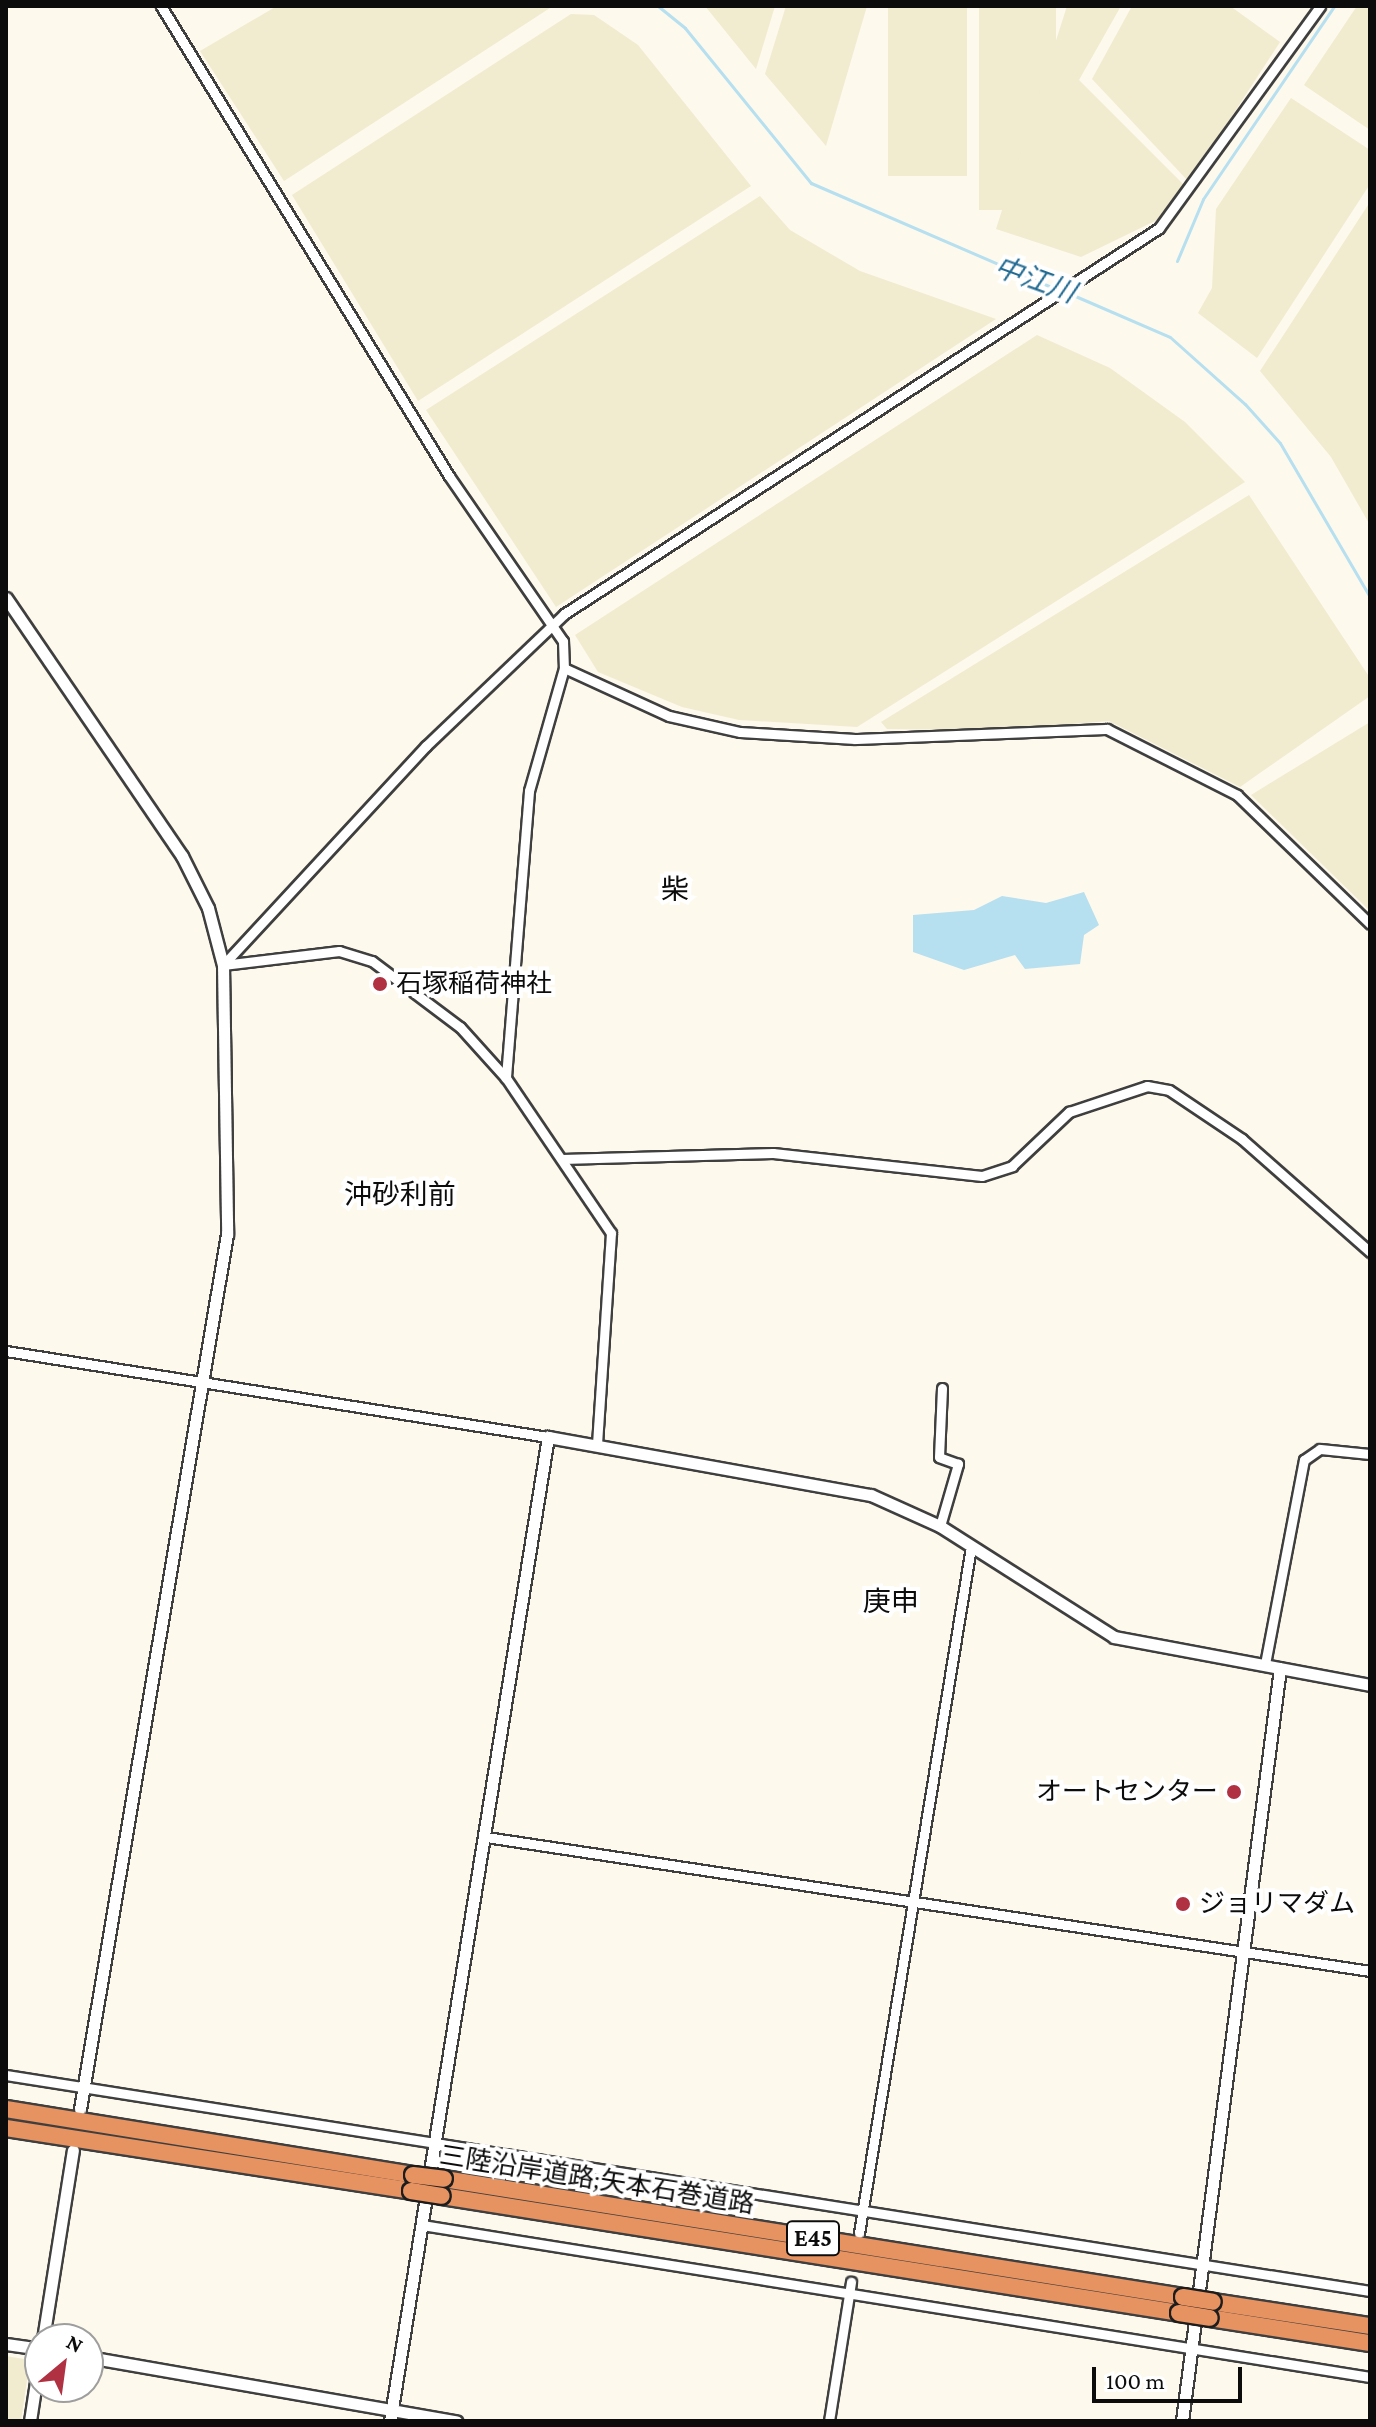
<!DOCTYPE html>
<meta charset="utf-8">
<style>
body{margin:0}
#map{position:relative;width:1376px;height:2427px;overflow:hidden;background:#fdf9ed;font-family:"Crimson Pro","Noto Sans JP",serif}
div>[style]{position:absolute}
.farmland>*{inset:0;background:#f1ebcf;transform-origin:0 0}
.water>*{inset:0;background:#b6dff0}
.stream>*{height:3px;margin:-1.5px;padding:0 1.5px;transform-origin:1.5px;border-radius:1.5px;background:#b6dff0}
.roads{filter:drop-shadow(2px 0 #3f3f3f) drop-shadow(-2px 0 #3f3f3f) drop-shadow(0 2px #3f3f3f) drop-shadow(0 -2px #3f3f3f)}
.minor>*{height:9px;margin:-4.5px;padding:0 4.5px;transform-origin:4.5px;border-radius:4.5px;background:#fff}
.tertiary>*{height:11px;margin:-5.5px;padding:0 5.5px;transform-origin:5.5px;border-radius:5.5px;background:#fff}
.motorway>*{height:16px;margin:-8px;padding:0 8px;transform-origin:8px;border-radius:8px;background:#e79361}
.bridges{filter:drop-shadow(2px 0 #1d1d1d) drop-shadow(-2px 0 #1d1d1d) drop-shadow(0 2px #1d1d1d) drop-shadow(0 -2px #1d1d1d)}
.motorway-bridge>*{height:16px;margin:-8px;padding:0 8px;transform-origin:8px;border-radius:8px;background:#e79361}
.dots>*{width:22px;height:22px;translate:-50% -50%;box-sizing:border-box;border:4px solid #fff;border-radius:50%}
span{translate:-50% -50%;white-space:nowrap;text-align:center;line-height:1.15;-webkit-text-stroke:8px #fff;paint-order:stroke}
.shield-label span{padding:2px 6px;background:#fff;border:2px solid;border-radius:6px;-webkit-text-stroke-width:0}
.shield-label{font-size:24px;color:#0c0c0c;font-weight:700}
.poi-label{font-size:26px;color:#0c0c0c}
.left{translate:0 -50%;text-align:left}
.right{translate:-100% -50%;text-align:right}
.street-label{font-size:26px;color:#0c0c0c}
.water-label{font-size:28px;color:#216a92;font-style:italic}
.neighbourhood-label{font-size:28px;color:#0c0c0c}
.frame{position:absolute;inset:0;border:8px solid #0c0c0c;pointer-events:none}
.north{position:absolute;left:24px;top:2323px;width:80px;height:80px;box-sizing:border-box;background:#fff;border:2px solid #9e9e9e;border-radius:50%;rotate:29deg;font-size:22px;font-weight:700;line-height:32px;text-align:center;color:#0c0c0c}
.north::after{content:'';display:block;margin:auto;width:28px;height:36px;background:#b03141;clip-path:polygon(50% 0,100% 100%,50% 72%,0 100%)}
.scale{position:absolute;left:1092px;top:2367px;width:150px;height:36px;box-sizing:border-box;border:4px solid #0c0c0c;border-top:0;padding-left:10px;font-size:24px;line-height:28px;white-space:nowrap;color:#0c0c0c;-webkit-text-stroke:6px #fff;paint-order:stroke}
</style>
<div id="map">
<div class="farmland">
<i style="clip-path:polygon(277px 6px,553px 6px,284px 181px,200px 51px)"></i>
<i style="clip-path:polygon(705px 6px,775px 6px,756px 69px)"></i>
<i style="clip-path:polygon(786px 6px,867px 6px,826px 146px,765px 74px)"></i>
<i style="left:888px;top:6px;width:79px;height:170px"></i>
<i style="left:979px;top:6px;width:77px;height:204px"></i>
<i style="clip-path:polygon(1067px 6px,1121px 6px,1079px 80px,1184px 185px,1157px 220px,1081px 257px,996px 229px)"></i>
<i style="clip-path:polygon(1132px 6px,1230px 6px,1280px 42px,1189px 182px,1092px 79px)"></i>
<i style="clip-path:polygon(1357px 6px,1370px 6px,1370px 130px,1304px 85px)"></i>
<i style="clip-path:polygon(571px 14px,594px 15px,638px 45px,751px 186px,418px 401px,292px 195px)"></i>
<i style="clip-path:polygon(1291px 98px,1370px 150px,1370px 184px,1257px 358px,1198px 313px,1212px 288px,1216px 209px)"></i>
<i style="clip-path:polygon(760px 196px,790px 230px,860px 271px,996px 319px,556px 607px,426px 410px)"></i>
<i style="clip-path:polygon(1370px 202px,1370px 525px,1331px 457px,1260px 371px)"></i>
<i style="clip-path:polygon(1037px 335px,1110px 368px,1185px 422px,1245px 482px,857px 727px,739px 720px,682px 707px,598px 672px,575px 635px)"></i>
<i style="clip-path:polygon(1249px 495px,1370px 678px,1370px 696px,1240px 787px,1109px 721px,996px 730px,887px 729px,881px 722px)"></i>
<i style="clip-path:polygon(1370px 722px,1370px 911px,1251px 795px)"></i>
<i style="clip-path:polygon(6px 2356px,30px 2360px,21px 2421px,6px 2421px)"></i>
</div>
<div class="water">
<i style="clip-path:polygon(1084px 892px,1099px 925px,1084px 935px,1080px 964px,1025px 969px,1015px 955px,964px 970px,913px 952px,913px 915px,974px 910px,1002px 896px,1046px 903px)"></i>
</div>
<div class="stream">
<i style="left:658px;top:6px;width:35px;rotate:39deg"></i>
<i style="left:685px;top:28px;width:200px;rotate:50.9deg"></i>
<i style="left:811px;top:183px;width:269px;rotate:23.4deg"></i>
<i style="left:1177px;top:261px;width:67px;rotate:-67.2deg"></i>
<i style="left:1203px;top:199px;width:233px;rotate:-55.8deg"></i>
<i style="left:1066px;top:292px;width:113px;rotate:23.4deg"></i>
<i style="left:1170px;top:337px;width:101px;rotate:41.8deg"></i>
<i style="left:1245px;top:404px;width:52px;rotate:48.1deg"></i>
<i style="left:1280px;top:443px;width:178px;rotate:59.7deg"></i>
</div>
<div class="roads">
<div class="minor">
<i style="left:161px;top:6px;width:551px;rotate:58.5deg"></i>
<i style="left:449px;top:476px;width:201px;rotate:55.4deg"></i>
<i style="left:563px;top:641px;width:27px;rotate:88deg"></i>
<i style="left:564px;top:668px;width:128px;rotate:105.9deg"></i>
<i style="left:529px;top:791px;width:288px;rotate:94.6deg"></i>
<i style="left:564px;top:668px;width:115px;rotate:24.6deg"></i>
<i style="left:669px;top:716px;width:73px;rotate:12.7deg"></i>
<i style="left:740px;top:732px;width:115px;rotate:3.5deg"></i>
<i style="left:855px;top:739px;width:252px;rotate:-2.3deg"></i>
<i style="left:1107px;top:729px;width:146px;rotate:26.9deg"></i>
<i style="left:1237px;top:795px;width:185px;rotate:44.1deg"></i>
<i style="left:223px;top:965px;width:299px;rotate:-47.2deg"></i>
<i style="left:426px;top:746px;width:191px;rotate:-43.7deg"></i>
<i style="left:564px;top:614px;width:709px;rotate:-32.97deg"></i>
<i style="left:1159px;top:228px;width:274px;rotate:-54deg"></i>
<i style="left:223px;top:965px;width:117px;rotate:-6.9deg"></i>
<i style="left:339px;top:951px;width:34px;rotate:17deg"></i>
<i style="left:372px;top:961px;width:110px;rotate:36.9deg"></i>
<i style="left:460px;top:1027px;width:69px;rotate:48deg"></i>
<i style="left:506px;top:1078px;width:187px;rotate:55.9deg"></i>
<i style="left:611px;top:1233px;width:211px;rotate:93.8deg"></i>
<i style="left:562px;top:1159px;width:211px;rotate:-1.6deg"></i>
<i style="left:773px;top:1153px;width:210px;rotate:6.3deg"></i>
<i style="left:982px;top:1176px;width:32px;rotate:-18deg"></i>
<i style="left:1012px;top:1166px;width:79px;rotate:-43.5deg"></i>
<i style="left:1069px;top:1112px;width:82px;rotate:-18.4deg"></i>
<i style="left:1147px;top:1086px;width:22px;rotate:10deg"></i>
<i style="left:1169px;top:1090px;width:88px;rotate:33.9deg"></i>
<i style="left:1242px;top:1139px;width:171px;rotate:41.4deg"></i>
<i style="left:6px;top:1351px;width:549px;rotate:9.02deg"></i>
<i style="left:940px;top:1526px;width:65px;rotate:-73.8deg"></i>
<i style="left:958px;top:1464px;width:20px;rotate:-160deg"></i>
<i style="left:939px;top:1457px;width:69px;rotate:-87.5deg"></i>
<i style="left:1265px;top:1664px;width:208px;rotate:-79.2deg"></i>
<i style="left:1304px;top:1460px;width:19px;rotate:-35deg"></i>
<i style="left:1320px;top:1449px;width:50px;rotate:5.7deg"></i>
<i style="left:486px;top:1837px;width:894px;rotate:8.62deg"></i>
<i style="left:6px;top:2075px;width:1381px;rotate:9deg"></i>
<i style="left:422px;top:2225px;width:960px;rotate:9.11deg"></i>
<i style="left:859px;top:2233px;width:695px;rotate:-80.73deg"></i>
<i style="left:829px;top:2421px;width:141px;rotate:-81deg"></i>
</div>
<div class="tertiary">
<i style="left:6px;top:598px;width:312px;rotate:55.7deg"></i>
<i style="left:182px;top:856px;width:58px;rotate:63.4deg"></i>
<i style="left:208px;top:908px;width:59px;rotate:75.3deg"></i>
<i style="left:223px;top:965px;width:269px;rotate:89.1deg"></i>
<i style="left:227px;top:1234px;width:887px;rotate:99.54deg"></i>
<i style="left:43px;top:2339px;width:191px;rotate:-81deg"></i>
<i style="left:6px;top:2344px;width:34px;rotate:8deg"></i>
<i style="left:88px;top:2357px;width:374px;rotate:9.9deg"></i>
<i style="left:30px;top:2421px;width:66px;rotate:-81.3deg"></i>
<i style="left:390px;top:2421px;width:997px;rotate:-80.88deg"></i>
<i style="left:548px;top:1437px;width:328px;rotate:10.2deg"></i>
<i style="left:871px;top:1495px;width:76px;rotate:24.2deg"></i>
<i style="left:940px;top:1526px;width:206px;rotate:32.5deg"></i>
<i style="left:1114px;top:1637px;width:260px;rotate:10.6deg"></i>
<i style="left:1182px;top:2421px;width:759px;rotate:-82.58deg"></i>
</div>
<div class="motorway">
<i style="left:6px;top:2109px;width:412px;rotate:9.2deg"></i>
<i style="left:6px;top:2128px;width:410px;rotate:8.8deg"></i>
<i style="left:444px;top:2179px;width:748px;rotate:9.07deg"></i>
<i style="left:442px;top:2196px;width:746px;rotate:9.02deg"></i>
<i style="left:1213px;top:2302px;width:159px;rotate:8.7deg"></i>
<i style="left:1210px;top:2318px;width:162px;rotate:8.9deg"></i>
</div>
</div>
<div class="bridges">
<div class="motorway-bridge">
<i style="left:413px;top:2175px;width:31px;rotate:7deg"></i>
<i style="left:411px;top:2191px;width:31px;rotate:9deg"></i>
<i style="left:1183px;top:2297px;width:30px;rotate:9deg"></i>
<i style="left:1179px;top:2313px;width:31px;rotate:9deg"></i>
</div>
</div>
<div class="dots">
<i style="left:380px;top:984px;background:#b03141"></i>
<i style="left:1234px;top:1792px;background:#b03141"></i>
<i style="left:1183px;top:1904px;background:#b03141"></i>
</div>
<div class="shield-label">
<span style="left:813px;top:2238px">E45</span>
</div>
<div class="poi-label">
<span class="left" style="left:396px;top:984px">石塚稲荷神社</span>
<span class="right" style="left:1218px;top:1792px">オートセンター</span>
<span class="left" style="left:1199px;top:1904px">ジョリマダム</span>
</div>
<div class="street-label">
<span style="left:597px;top:2180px;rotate:9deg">三陸沿岸道路;矢本石巻道路</span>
</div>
<div class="water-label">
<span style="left:1035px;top:280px;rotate:20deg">中江川</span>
</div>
<div class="neighbourhood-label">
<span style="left:675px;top:890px">柴</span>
<span style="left:400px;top:1195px">沖砂利前</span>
<span style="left:891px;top:1602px">庚申</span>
</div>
<div class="frame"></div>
<div class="north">N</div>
<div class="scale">100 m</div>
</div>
